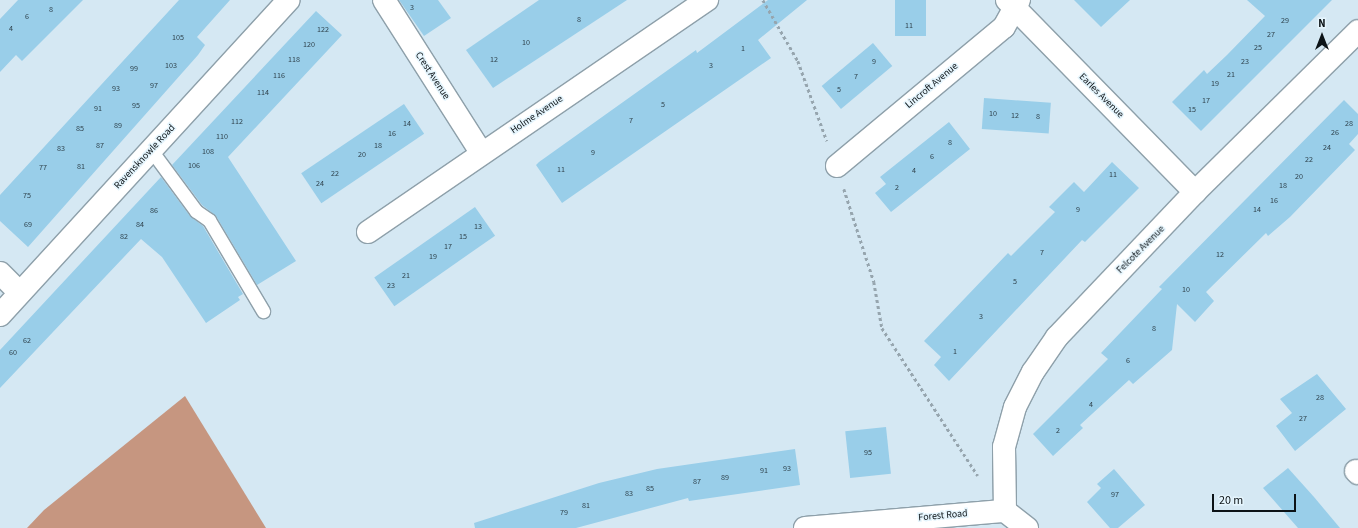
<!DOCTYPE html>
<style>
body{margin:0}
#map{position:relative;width:1358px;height:528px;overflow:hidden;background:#d5e8f3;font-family:"Source Sans 3",sans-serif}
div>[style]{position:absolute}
.forest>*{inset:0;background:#c69680}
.building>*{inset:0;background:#99cee9;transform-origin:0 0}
.path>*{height:2.5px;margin-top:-1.25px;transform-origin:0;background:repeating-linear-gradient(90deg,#96a5ae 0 3px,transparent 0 6px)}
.roads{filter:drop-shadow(1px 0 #8ea0aa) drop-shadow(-1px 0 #8ea0aa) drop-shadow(0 1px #8ea0aa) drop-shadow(0 -1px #8ea0aa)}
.lane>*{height:13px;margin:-6.5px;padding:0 6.5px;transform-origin:6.5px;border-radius:6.5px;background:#fff}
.street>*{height:22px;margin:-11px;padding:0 11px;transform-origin:11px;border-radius:11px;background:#fff}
span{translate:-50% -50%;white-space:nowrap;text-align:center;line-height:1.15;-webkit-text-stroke:3px #e5f5fd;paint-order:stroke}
.number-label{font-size:8px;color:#2f424c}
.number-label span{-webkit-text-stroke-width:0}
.street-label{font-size:10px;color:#0c1317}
.north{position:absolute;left:1302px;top:16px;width:40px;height:40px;-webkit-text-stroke:3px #e5f5fd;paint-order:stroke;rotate:0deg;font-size:11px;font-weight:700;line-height:16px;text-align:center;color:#0c1317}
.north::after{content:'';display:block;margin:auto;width:14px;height:18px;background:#0c1317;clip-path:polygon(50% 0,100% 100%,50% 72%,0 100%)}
.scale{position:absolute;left:1212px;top:494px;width:84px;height:18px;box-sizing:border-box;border:2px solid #0c1317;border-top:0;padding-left:5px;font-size:12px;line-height:14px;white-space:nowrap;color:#0c1317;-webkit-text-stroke:3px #e5f5fd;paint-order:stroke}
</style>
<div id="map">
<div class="forest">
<i style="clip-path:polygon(185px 396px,266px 528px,27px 528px,44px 510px)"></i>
</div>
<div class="building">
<i style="clip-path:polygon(18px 0,83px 0,22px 61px,16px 55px,0 72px,0 19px)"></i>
<i style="clip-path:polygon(179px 0,230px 0,197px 37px,205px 45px,198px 55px,28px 247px,0 221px,0 195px)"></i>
<i style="clip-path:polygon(399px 0,438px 0,451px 18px,424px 36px)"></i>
<i style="clip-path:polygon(539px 0,627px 0,493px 88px,466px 50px)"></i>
<i style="clip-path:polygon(768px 0,807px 0,758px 40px,771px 58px,562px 203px,536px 165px,539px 162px,696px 50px,697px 53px)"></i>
<i style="left:895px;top:0;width:31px;height:36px"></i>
<i style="clip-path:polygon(1074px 0,1130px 0,1101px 27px)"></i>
<i style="clip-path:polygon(1247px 0,1332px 0,1201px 131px,1172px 102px,1204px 70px,1207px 74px,1227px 55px,1265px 16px)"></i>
<i style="clip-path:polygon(316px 11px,342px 35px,228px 157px,296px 261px,257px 285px,216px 216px,202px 205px,172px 165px)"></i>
<i style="left:873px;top:43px;width:30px;height:67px;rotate:50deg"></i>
<i style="left:984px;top:98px;width:67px;height:31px;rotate:4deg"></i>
<i style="clip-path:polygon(1344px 100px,1358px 114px,1358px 134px,1349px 144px,1355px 150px,1290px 217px,1268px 236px,1266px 233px,1206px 292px,1214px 301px,1195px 322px,1177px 304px,1172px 350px,1133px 384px,1129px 380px,1080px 425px,1083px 428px,1053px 456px,1033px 434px,1108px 359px,1101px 353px,1162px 289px,1159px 287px)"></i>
<i style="left:404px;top:104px;width:36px;height:124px;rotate:56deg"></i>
<i style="clip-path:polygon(949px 122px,970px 149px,891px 212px,875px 193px,886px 184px,880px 177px)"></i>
<i style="clip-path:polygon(1112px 162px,1139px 188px,1085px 242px,1082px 240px,949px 381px,934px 365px,941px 357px,924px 341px,1008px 253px,1011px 256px,1055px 212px,1049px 207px,1074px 182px,1084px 192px)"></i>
<i style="clip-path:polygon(161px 177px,190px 216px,203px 226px,243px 294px,238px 297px,240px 300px,206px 323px,162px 257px,141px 239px,0 388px,0 350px)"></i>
<i style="left:475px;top:207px;width:35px;height:123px;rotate:55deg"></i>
<i style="clip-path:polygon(1317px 374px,1346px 409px,1295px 451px,1276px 426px,1292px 413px,1280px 399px)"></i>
<i style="left:886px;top:427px;width:47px;height:41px;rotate:84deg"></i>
<i style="clip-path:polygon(795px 449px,800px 485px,689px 501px,688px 498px,576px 528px,475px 528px,474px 523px,599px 483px,657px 469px)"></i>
<i style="clip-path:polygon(1288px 468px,1314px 497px,1340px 528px,1298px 528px,1263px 488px)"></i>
<i style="clip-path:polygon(1114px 469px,1145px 505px,1118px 528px,1110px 528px,1087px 502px,1101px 488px,1097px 484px)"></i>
</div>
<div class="path">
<i style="left:763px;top:0;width:70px;rotate:60.2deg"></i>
<i style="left:798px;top:61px;width:85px;rotate:70.1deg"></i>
<i style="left:844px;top:189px;width:98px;rotate:72.1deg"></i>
<i style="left:874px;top:282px;width:47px;rotate:80.1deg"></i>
<i style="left:882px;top:328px;width:176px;rotate:57deg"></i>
</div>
<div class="roads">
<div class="lane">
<i style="left:151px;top:150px;width:76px;rotate:53.6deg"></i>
<i style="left:196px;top:211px;width:16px;rotate:35deg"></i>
<i style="left:209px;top:220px;width:106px;rotate:59.3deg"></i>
</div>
<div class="street">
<i style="left:384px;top:0;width:180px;rotate:57.5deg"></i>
<i style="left:1007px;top:0;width:269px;rotate:45.6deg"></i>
<i style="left:837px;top:166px;width:217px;rotate:-39.8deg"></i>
<i style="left:1004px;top:27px;width:31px;rotate:-61deg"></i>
<i style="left:368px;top:232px;width:411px;rotate:-34.4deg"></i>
<i style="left:0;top:273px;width:28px;rotate:45deg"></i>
<i style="left:0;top:315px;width:427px;rotate:-47.5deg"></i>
<i style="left:1356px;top:471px;width:3px;rotate:45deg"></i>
<i style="left:1005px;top:511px;width:64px;rotate:-90.9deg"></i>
<i style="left:1004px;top:447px;width:41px;rotate:-74.6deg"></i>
<i style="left:1015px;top:407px;width:39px;rotate:-63deg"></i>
<i style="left:1033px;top:372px;width:42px;rotate:-55.6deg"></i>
<i style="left:1057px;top:337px;width:200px;rotate:-46.4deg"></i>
<i style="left:1195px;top:192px;width:229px;rotate:-44.6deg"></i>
<i style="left:805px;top:528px;width:201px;rotate:-4.9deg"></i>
<i style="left:1005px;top:511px;width:28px;rotate:38deg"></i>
</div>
</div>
<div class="number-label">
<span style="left:412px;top:8px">3</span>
<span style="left:51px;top:10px">8</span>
<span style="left:27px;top:17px">6</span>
<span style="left:579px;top:20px">8</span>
<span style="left:1285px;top:21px">29</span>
<span style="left:909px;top:26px">11</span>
<span style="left:11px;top:29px">4</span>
<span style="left:323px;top:30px">122</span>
<span style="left:1271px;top:35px">27</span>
<span style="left:178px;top:38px">105</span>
<span style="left:526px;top:43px">10</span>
<span style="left:309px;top:45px">120</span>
<span style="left:1258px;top:48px">25</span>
<span style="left:743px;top:49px">1</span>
<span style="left:294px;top:60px">118</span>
<span style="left:494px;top:60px">12</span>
<span style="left:874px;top:62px">9</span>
<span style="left:1245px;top:62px">23</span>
<span style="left:171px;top:66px">103</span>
<span style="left:711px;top:66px">3</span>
<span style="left:134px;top:69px">99</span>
<span style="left:1231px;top:75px">21</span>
<span style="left:279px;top:76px">116</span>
<span style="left:856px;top:77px">7</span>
<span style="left:1215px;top:84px">19</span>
<span style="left:154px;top:86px">97</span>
<span style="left:116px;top:89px">93</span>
<span style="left:839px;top:90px">5</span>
<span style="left:263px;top:93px">114</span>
<span style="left:1206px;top:101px">17</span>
<span style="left:663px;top:105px">5</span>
<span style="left:136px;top:106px">95</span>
<span style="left:98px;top:109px">91</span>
<span style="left:1192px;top:110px">15</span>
<span style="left:993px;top:114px">10</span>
<span style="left:1015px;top:116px">12</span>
<span style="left:1038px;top:117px">8</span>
<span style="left:631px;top:121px">7</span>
<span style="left:237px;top:122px">112</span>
<span style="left:407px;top:124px">14</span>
<span style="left:1349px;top:124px">28</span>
<span style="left:118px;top:126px">89</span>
<span style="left:80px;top:129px">85</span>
<span style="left:1335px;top:133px">26</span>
<span style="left:392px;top:134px">16</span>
<span style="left:222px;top:137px">110</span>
<span style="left:950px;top:143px">8</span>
<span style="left:100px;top:146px">87</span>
<span style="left:378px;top:146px">18</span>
<span style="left:1327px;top:148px">24</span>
<span style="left:61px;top:149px">83</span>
<span style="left:208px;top:152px">108</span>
<span style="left:593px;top:153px">9</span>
<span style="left:362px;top:155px">20</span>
<span style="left:932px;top:157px">6</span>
<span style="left:1309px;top:160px">22</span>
<span style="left:194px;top:166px">106</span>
<span style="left:81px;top:167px">81</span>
<span style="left:43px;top:168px">77</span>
<span style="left:561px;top:170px">11</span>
<span style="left:914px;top:171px">4</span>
<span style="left:335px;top:174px">22</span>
<span style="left:1113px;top:175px">11</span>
<span style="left:1299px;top:177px">20</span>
<span style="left:320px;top:184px">24</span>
<span style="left:1283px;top:186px">18</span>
<span style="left:897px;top:188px">2</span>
<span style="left:27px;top:196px">75</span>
<span style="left:1274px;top:201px">16</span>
<span style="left:1078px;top:210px">9</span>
<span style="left:1257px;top:210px">14</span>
<span style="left:154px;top:211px">86</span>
<span style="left:28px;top:225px">69</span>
<span style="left:140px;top:225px">84</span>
<span style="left:478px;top:227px">13</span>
<span style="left:124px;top:237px">82</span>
<span style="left:463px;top:237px">15</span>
<span style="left:448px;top:247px">17</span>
<span style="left:1042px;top:253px">7</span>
<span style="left:1220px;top:255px">12</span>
<span style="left:433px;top:257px">19</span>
<span style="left:406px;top:276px">21</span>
<span style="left:1015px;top:282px">5</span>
<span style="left:391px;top:286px">23</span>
<span style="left:1186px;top:290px">10</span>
<span style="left:981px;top:317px">3</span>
<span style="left:1154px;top:329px">8</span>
<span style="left:27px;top:341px">62</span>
<span style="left:955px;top:352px">1</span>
<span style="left:13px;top:353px">60</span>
<span style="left:1128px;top:361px">6</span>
<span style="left:1320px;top:398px">28</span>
<span style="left:1091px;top:405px">4</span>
<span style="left:1303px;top:419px">27</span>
<span style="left:1058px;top:431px">2</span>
<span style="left:868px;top:453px">95</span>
<span style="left:787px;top:469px">93</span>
<span style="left:764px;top:471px">91</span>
<span style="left:725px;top:478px">89</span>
<span style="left:697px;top:482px">87</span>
<span style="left:650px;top:489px">85</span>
<span style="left:629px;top:494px">83</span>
<span style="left:1115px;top:495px">97</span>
<span style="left:586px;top:506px">81</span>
<span style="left:564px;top:513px">79</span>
</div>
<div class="street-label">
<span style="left:432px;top:76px;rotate:57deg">Crest Avenue</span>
<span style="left:932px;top:86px;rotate:-40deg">Lincroft Avenue</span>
<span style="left:1101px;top:96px;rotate:45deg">Earles Avenue</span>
<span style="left:537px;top:115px;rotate:-34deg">Holme Avenue</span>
<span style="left:145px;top:157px;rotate:-47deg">Ravensknowle Road</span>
<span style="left:1141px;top:250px;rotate:-45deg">Felcote Avenue</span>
<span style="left:943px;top:516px;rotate:-5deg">Forest Road</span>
</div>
<div class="north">N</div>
<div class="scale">20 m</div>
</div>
